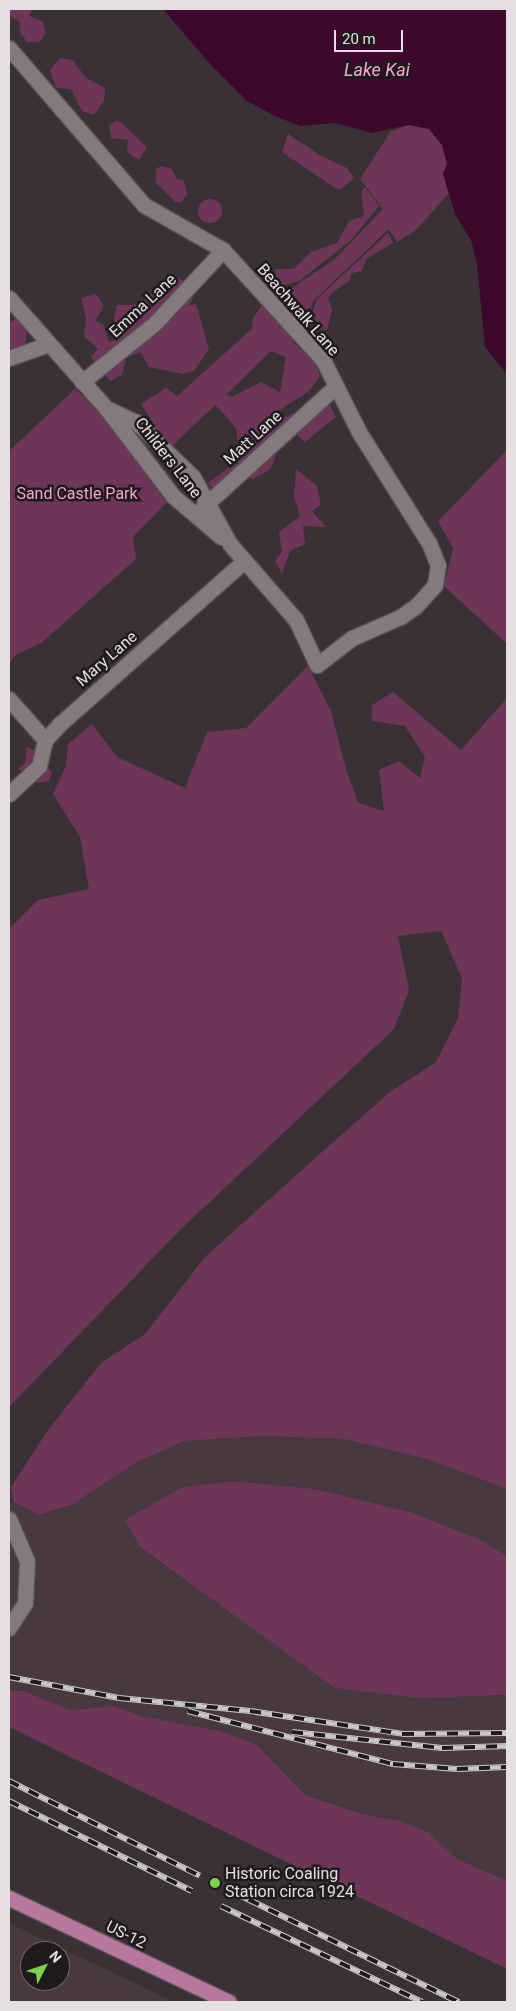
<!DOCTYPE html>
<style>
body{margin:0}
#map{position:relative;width:516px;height:2011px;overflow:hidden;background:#3a3136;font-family:Roboto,sans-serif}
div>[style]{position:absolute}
.built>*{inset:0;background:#483941}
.green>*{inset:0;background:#6d3657}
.round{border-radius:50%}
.water>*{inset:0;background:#3e082c}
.roads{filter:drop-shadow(1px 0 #585055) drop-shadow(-1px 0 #585055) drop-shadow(0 1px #585055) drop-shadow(0 -1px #585055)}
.street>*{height:15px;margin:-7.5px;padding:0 7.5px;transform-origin:7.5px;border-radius:7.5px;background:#84797f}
.secondary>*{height:15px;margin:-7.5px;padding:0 7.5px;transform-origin:7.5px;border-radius:7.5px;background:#84797f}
.primary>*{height:15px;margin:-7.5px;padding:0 7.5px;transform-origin:7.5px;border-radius:7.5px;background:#b8779d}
.rail>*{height:5.5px;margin-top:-2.75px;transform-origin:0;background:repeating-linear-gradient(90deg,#1f1b1d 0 11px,#ccc5c9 0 22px);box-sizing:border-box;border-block:1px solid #ccc5c9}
.dots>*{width:14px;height:14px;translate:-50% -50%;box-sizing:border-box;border:2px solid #1f1b1d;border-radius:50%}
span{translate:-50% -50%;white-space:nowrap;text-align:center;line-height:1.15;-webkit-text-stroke:5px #1f1b1d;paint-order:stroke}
.street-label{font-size:16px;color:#e5dfe2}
.park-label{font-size:16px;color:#f7a2d2}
.poi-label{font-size:16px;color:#e5dfe2}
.left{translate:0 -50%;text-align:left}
.water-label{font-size:18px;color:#f8a3d3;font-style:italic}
.frame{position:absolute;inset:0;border:10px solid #e5dfe2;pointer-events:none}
.north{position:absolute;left:20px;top:1941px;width:50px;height:50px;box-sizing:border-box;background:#1f1b1d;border:1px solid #6e696c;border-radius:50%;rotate:49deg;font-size:14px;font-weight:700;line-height:20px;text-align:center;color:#e5dfe2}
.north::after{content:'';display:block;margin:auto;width:18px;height:22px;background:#82d04f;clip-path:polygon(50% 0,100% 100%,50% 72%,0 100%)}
.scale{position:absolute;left:334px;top:30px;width:69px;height:22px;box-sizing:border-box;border:2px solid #e5dfe2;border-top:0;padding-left:6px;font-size:15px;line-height:18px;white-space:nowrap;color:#e5dfe2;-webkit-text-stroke:4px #1f1b1d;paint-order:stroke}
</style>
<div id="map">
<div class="built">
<i style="clip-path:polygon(262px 1436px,345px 1439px,430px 1460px,507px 1489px,507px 1556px,481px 1540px,410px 1512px,315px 1489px,233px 1481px,183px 1487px,141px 1549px,257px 1631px,494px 1697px,507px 1695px,507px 1881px,457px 1859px,428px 1832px,400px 1821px,362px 1814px,305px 1795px,257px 1745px,220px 1731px,145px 1717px,113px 1706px,70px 1710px,24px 1691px,9px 1691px,9px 1505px,13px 1501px,38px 1515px,71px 1505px,135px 1463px,184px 1441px)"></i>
<i style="clip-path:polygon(evenodd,9px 1923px,174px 2002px,175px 2002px,9px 2002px,9px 1923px,30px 1951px,60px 1951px,60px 1981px,30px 1981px,30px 1951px)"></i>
</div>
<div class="green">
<i style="clip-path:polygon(9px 9px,32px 9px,29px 16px,42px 21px,46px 32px,40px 42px,27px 42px,20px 32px,20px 22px,9px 15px)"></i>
<i style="clip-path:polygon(60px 58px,73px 60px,86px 78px,105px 88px,104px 101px,94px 115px,82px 111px,71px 89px,56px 88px,50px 70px)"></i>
<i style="clip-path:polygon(118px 120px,147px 147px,139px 160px,127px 152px,128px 140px,111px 138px,109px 125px)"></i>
<i style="clip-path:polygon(409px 125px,429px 129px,442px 145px,447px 164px,443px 173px,449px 193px,416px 230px,397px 242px,389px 229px,314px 300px,305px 322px,283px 294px,335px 259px,383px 209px,360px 179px,391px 131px)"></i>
<i style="clip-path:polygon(288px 134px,320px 155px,347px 168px,354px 178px,340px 190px,332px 186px,282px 152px)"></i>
<i style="clip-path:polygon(161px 166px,172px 169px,176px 178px,184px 181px,187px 195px,181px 202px,175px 202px,156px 183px,156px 169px)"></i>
<i style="clip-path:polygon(365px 187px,379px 206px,350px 241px,299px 281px,278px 287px,275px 269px,294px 269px,311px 252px,337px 243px,349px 221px,364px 216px,361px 192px)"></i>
<i class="round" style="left:198px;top:199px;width:24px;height:24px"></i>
<i style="clip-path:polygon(388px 233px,393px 243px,366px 259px,362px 271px,352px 273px,349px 281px,333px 292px,328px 298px,332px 310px,327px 330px,316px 328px,310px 321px,317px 299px)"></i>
<i style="clip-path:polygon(165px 278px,180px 278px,194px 296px,188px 306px,196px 304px,209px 349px,194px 371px,183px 374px,149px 367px,140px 352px,126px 358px,122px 375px,110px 381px,91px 357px,98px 349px,84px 336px,86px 318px,81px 298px,96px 294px,104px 306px,95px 321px,103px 324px,109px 342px,117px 339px,114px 319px,117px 305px,134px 305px,148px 298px)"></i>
<i style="clip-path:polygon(evenodd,262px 305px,285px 324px,294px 343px,315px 362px,320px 376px,309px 391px,272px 415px,278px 421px,296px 412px,329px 403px,336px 417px,305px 442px,297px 435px,277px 453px,270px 470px,253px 479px,234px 469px,235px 492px,222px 501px,208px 483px,237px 461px,237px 430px,227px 417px,215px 405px,167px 451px,143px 429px,152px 421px,141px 404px,166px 388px,177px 396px,253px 328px,252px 320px,262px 305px,271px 351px,286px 357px,280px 392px,261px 382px,231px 397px,227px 394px,271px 351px)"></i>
<i style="clip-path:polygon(18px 317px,27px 332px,24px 347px,9px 348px,9px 323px)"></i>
<i style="clip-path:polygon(75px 389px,110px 421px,108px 425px,173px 496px,133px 537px,136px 559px,41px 643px,17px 654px,9px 663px,9px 451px)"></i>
<i style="clip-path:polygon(507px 450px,507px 644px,444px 586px,453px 548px,438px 521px)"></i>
<i style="clip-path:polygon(296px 469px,317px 486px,321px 505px,312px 511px,326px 527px,303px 526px,305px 544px,290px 551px,282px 574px,275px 561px,282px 552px,279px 532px,300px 516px,294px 497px)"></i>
<i style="clip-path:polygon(308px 666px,331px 711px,346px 769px,358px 803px,384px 811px,379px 770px,399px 761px,420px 778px,425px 757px,405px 726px,372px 721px,372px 705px,393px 692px,461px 750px,507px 698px,507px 1489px,430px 1460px,345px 1439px,262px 1436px,184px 1441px,135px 1463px,71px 1505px,38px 1515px,13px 1501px,11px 1487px,48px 1430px,101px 1363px,145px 1334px,205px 1257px,322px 1152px,390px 1092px,436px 1062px,458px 1018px,462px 978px,441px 931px,398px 936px,409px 990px,394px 1029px,180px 1230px,9px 1407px,9px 936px,10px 928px,38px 900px,89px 889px,80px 837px,53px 794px,66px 766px,68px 744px,92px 724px,117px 757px,185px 788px,207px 732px,246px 728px)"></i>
<i style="clip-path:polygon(27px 747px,35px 751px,52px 773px,49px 781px,37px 783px,34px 774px,18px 769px,25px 763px)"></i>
<i style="clip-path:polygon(233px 1481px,315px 1489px,410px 1512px,481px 1540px,507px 1556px,507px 1695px,418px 1698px,335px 1688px,141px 1548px,125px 1520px,183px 1487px)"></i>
<i style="clip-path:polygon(9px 1691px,24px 1691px,70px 1710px,113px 1706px,145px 1717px,220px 1731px,257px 1745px,305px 1795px,362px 1814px,400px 1821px,428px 1832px,457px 1859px,507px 1881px,507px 1969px,9px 1727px)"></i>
</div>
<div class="water">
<i style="clip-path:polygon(163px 9px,507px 9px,507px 374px,485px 347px,477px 264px,471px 240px,456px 216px,447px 188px,443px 173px,447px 164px,442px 145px,429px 129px,409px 125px,372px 133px,335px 123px,300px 126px,275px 116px,247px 101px,209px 63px)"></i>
</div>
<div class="roads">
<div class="street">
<i style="left:9px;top:48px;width:207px;rotate:49.3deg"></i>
<i style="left:144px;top:205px;width:91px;rotate:29.7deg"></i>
<i style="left:223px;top:250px;width:149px;rotate:47.7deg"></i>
<i style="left:323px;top:360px;width:80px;rotate:63.4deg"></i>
<i style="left:359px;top:432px;width:131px;rotate:57.8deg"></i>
<i style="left:429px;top:543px;width:24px;rotate:68deg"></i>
<i style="left:438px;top:565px;width:20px;rotate:99deg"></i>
<i style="left:435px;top:585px;width:28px;rotate:132deg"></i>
<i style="left:416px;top:606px;width:19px;rotate:145deg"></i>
<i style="left:400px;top:617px;width:52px;rotate:156.4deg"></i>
<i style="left:352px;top:638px;width:44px;rotate:142.4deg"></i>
<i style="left:317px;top:665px;width:50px;rotate:-115deg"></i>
<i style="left:296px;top:620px;width:101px;rotate:-131deg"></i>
<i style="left:230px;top:544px;width:77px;rotate:-118.9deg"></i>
<i style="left:193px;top:477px;width:79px;rotate:-136deg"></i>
<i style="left:136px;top:422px;width:33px;rotate:-155deg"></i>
<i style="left:9px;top:298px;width:147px;rotate:48.6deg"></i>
<i style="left:106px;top:408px;width:111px;rotate:52.7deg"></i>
<i style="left:173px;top:496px;width:63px;rotate:40.5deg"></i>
<i style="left:9px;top:358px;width:42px;rotate:-19.3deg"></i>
<i style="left:82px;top:382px;width:94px;rotate:-38.9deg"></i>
<i style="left:155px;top:323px;width:100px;rotate:-47deg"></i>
<i style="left:202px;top:508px;width:181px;rotate:-42.3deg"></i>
<i style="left:9px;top:699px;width:55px;rotate:48.7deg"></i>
<i style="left:9px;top:794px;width:41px;rotate:-43deg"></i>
<i style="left:39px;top:766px;width:27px;rotate:-77deg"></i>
<i style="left:45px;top:740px;width:23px;rotate:-47deg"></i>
<i style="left:61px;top:723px;width:244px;rotate:-41.5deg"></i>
</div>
<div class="secondary">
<i style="left:9px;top:1519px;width:46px;rotate:66.8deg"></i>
<i style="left:27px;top:1561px;width:42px;rotate:92.7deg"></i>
<i style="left:25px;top:1603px;width:30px;rotate:123deg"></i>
</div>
<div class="primary">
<i style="left:9px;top:1898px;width:243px;rotate:25.3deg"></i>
</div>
</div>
<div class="rail">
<i style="left:9px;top:1677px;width:112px;rotate:10.8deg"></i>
<i style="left:119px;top:1698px;width:132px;rotate:5.7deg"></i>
<i style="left:250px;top:1711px;width:155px;rotate:8.5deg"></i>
<i style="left:403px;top:1734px;width:104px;rotate:-0.6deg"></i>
<i style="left:188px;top:1711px;width:212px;rotate:14.5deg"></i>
<i style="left:393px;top:1764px;width:64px;rotate:4.5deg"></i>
<i style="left:457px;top:1769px;width:50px;rotate:-2.3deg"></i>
<i style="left:292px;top:1732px;width:151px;rotate:6.1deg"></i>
<i style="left:442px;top:1748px;width:65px;rotate:-1.8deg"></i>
<i style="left:9px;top:1781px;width:213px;rotate:26.4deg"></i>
<i style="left:9px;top:1801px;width:204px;rotate:26.2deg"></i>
<i style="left:229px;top:1890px;width:256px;rotate:26deg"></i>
<i style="left:221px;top:1906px;width:223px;rotate:25.5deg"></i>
</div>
<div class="dots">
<i style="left:215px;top:1883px;background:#82d04f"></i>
</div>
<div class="street-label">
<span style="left:143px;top:306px;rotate:-43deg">Emma Lane</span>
<span style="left:298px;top:310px;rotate:49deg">Beachwalk Lane</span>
<span style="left:253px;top:438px;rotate:-42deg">Matt Lane</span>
<span style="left:168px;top:458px;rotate:52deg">Childers Lane</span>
<span style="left:107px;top:659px;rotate:-41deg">Mary Lane</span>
<span style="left:126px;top:1935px;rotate:26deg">US-12</span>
</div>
<div class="park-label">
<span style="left:77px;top:494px">Sand Castle Park</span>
</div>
<div class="poi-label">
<span class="left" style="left:225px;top:1883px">Historic Coaling<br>Station circa 1924</span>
</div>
<div class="water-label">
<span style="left:377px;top:70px">Lake Kai</span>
</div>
<div class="frame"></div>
<div class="north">N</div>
<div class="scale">20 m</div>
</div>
